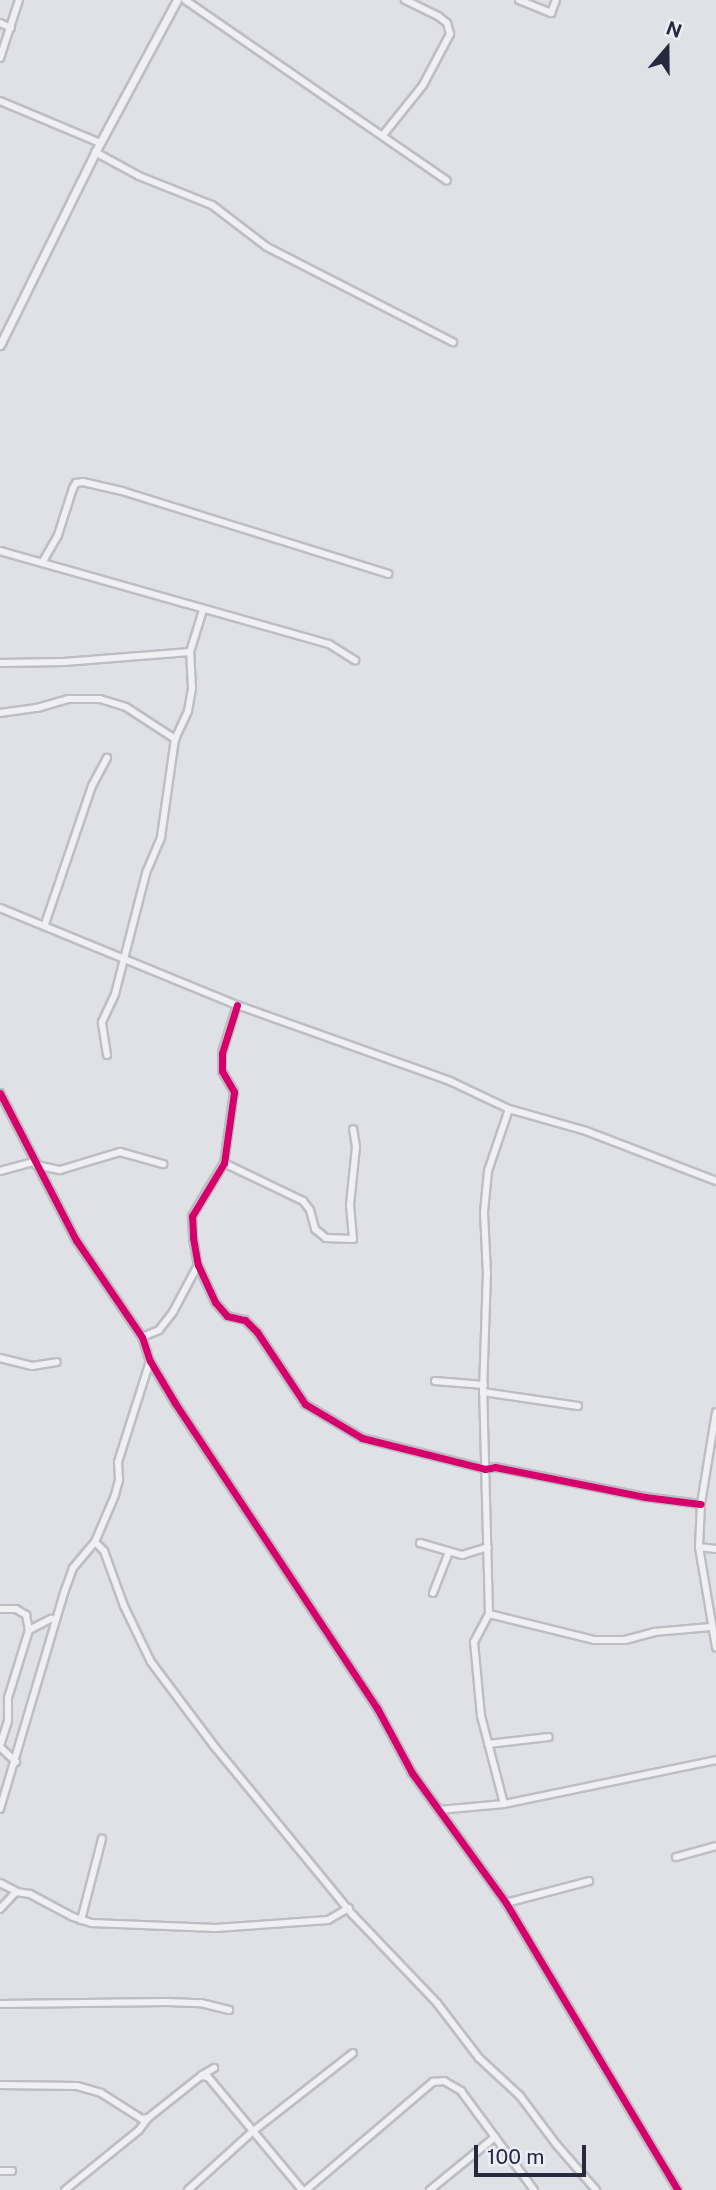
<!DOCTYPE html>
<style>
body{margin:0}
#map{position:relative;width:716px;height:2190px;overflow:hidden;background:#e0e1e6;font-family:"Public Sans",sans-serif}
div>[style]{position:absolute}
.roads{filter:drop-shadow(2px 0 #bdbec3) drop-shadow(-2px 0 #bdbec3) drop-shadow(0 2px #bdbec3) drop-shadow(0 -2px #bdbec3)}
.minor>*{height:6px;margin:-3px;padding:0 3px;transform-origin:3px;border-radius:3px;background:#f0f0f2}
.tertiary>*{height:7px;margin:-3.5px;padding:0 3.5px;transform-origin:3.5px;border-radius:3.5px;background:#f0f0f2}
.cycleway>*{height:7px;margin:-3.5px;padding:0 3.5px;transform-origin:3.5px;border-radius:3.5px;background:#d6006c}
span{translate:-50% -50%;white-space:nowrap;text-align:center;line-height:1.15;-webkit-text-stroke:7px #edeef5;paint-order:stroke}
.north{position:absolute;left:632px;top:14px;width:70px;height:70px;-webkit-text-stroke:5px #edeef5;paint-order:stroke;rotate:20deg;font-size:19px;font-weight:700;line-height:28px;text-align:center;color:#27293f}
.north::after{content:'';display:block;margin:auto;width:24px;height:32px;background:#27293f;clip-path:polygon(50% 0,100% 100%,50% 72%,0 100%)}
.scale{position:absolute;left:474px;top:2145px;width:112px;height:32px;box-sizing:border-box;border:4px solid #27293f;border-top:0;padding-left:9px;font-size:21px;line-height:24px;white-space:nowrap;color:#27293f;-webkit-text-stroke:5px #edeef5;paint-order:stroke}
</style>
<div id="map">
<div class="roads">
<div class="minor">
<i style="left:185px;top:0;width:318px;rotate:34.6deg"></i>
<i style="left:519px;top:0;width:35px;rotate:22deg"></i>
<i style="left:551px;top:13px;width:14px;rotate:-69deg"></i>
<i style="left:0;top:23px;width:12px;rotate:24deg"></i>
<i style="left:0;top:58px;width:61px;rotate:-71.9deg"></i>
<i style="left:0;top:101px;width:108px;rotate:22.8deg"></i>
<i style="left:383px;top:135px;width:64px;rotate:-51.3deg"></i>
<i style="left:423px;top:85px;width:58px;rotate:-62.1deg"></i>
<i style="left:450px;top:34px;width:11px;rotate:-105deg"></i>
<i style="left:447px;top:23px;width:11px;rotate:-142deg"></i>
<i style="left:438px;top:16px;width:37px;rotate:-154deg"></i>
<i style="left:95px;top:152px;width:50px;rotate:28.6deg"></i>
<i style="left:139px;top:176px;width:79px;rotate:21.7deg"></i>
<i style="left:212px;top:205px;width:69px;rotate:37.4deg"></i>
<i style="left:267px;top:247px;width:209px;rotate:27.1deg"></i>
<i style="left:0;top:551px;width:342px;rotate:15.8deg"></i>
<i style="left:329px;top:644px;width:31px;rotate:32deg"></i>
<i style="left:42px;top:563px;width:32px;rotate:-60deg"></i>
<i style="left:58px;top:535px;width:49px;rotate:-72.3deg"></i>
<i style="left:73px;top:488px;width:6px;rotate:-59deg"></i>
<i style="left:76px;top:483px;width:7px;rotate:-8deg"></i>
<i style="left:83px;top:482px;width:40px;rotate:13deg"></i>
<i style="left:122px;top:491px;width:279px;rotate:17.3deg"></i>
<i style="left:0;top:663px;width:64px;rotate:-0.9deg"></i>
<i style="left:64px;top:662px;width:126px;rotate:-4.5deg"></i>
<i style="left:0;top:713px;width:37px;rotate:-8deg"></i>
<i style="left:37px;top:708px;width:33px;rotate:-16deg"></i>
<i style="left:69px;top:699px;width:31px"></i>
<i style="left:100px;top:699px;width:27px;rotate:17deg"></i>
<i style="left:126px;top:707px;width:59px;rotate:33.1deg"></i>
<i style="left:0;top:908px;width:256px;rotate:22.3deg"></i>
<i style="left:237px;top:1005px;width:226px;rotate:19.6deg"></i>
<i style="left:450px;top:1081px;width:65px;rotate:25.4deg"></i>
<i style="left:509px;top:1109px;width:80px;rotate:15.9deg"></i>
<i style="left:586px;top:1131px;width:139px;rotate:21deg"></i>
<i style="left:45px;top:924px;width:146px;rotate:-71.2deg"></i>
<i style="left:92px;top:786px;width:32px;rotate:-62deg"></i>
<i style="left:237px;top:1005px;width:50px;rotate:107.4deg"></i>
<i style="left:222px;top:1053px;width:18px;rotate:90deg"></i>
<i style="left:222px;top:1071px;width:24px;rotate:60deg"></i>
<i style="left:234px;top:1092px;width:72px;rotate:98deg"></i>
<i style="left:224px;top:1163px;width:62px;rotate:121.1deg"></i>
<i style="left:192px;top:1216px;width:22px;rotate:87deg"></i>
<i style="left:193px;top:1238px;width:27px;rotate:80deg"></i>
<i style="left:198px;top:1265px;width:41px;rotate:65.3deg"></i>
<i style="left:215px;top:1302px;width:18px;rotate:49deg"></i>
<i style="left:227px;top:1316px;width:18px;rotate:13deg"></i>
<i style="left:245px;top:1320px;width:17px;rotate:45deg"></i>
<i style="left:257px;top:1332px;width:87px;rotate:56.3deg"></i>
<i style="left:305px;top:1404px;width:66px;rotate:30.8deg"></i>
<i style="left:362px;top:1438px;width:127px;rotate:14.1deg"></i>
<i style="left:485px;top:1469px;width:10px;rotate:-11deg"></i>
<i style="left:495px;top:1467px;width:153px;rotate:11.3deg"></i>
<i style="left:645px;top:1497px;width:56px;rotate:7.1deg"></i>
<i style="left:107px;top:1055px;width:33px;rotate:-99deg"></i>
<i style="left:102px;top:1022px;width:31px;rotate:-65deg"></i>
<i style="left:115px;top:994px;width:125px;rotate:-75.6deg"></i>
<i style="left:146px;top:873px;width:39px;rotate:-67deg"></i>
<i style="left:161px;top:837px;width:99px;rotate:-81.9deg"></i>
<i style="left:175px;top:739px;width:31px;rotate:-65deg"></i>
<i style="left:188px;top:711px;width:23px;rotate:-80deg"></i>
<i style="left:192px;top:688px;width:36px;rotate:-93deg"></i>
<i style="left:190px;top:652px;width:44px;rotate:-72.8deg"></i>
<i style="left:0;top:1093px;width:165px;rotate:62.7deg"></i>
<i style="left:76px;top:1240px;width:117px;rotate:55.8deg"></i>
<i style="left:142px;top:1337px;width:25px;rotate:72deg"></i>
<i style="left:150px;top:1361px;width:49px;rotate:59.2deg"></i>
<i style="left:175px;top:1403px;width:366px;rotate:56.5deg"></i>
<i style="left:377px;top:1708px;width:74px;rotate:61.7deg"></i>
<i style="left:412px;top:1773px;width:160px;rotate:54.1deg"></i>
<i style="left:506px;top:1903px;width:335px;rotate:59.1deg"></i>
<i style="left:224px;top:1163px;width:88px;rotate:25.7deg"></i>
<i style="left:303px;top:1201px;width:11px;rotate:52deg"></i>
<i style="left:310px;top:1210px;width:20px;rotate:75deg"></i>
<i style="left:315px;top:1229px;width:14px;rotate:39deg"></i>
<i style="left:326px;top:1238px;width:27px;rotate:2deg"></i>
<i style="left:353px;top:1239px;width:34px;rotate:-95deg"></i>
<i style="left:350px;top:1205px;width:58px;rotate:-84.1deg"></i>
<i style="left:356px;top:1147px;width:18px;rotate:-99deg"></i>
<i style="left:36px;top:1165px;width:25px;rotate:12deg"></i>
<i style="left:60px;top:1170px;width:63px;rotate:-16.7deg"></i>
<i style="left:120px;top:1152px;width:45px;rotate:15.6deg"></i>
<i style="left:0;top:1171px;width:35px;rotate:-15deg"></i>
<i style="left:142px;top:1337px;width:18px;rotate:-22deg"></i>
<i style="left:159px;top:1330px;width:23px;rotate:-52deg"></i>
<i style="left:173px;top:1312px;width:53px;rotate:-62deg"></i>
<i style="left:0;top:1358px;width:33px;rotate:14deg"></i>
<i style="left:32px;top:1366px;width:25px;rotate:-9deg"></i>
<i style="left:435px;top:1381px;width:49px;rotate:4.7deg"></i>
<i style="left:483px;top:1392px;width:96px;rotate:8.4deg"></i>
<i style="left:716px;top:1412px;width:93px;rotate:99.3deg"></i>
<i style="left:701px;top:1504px;width:43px;rotate:92.7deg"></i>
<i style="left:699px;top:1547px;width:102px;rotate:80.4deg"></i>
<i style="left:95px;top:1542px;width:51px;rotate:-66.9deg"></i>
<i style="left:115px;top:1495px;width:16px;rotate:-75deg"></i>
<i style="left:119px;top:1480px;width:18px;rotate:-93deg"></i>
<i style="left:118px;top:1462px;width:106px;rotate:-72.4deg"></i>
<i style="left:420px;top:1543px;width:44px;rotate:15.9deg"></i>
<i style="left:462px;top:1555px;width:27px;rotate:-17deg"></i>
<i style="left:699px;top:1547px;width:17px;rotate:7deg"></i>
<i style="left:433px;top:1593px;width:44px;rotate:-68.7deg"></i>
<i style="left:0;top:1609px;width:16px"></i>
<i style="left:16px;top:1609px;width:12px;rotate:31deg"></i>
<i style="left:26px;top:1615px;width:15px;rotate:79deg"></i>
<i style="left:29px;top:1630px;width:71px;rotate:107.2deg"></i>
<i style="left:8px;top:1698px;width:23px;rotate:90deg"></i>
<i style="left:8px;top:1721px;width:26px;rotate:108deg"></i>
<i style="left:489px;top:1614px;width:108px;rotate:13.9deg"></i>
<i style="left:594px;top:1640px;width:31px"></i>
<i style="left:625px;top:1640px;width:30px;rotate:-15deg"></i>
<i style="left:654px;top:1632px;width:57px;rotate:-5deg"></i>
<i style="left:29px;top:1630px;width:25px;rotate:-27deg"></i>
<i style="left:488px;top:1744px;width:61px;rotate:-6.5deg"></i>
<i style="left:0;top:1747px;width:22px;rotate:43deg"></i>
<i style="left:504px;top:1804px;width:91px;rotate:-104.6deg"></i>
<i style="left:481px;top:1716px;width:74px;rotate:-95.4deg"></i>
<i style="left:474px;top:1642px;width:32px;rotate:-62deg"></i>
<i style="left:489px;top:1614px;width:222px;rotate:-91.5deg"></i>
<i style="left:483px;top:1392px;width:118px;rotate:-88.1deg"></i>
<i style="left:487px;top:1274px;width:62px;rotate:-92.8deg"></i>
<i style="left:484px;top:1212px;width:41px;rotate:-84.4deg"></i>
<i style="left:488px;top:1171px;width:65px;rotate:-71.3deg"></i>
<i style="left:0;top:1809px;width:228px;rotate:-73.5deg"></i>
<i style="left:65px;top:1590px;width:23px;rotate:-70deg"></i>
<i style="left:73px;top:1568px;width:34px;rotate:-50deg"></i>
<i style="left:95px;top:1542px;width:13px;rotate:45deg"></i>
<i style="left:104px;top:1551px;width:59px;rotate:70deg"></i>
<i style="left:124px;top:1606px;width:62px;rotate:64.3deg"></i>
<i style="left:151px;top:1662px;width:105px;rotate:53.1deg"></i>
<i style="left:214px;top:1746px;width:219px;rotate:50.6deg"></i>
<i style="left:353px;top:1915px;width:122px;rotate:46.3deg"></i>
<i style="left:437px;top:2003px;width:69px;rotate:52.6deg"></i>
<i style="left:479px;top:2058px;width:56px;rotate:42.8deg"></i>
<i style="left:520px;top:2096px;width:60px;rotate:53.1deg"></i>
<i style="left:556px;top:2144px;width:61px;rotate:49deg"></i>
<i style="left:439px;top:1810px;width:65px;rotate:-5.3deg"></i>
<i style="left:504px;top:1804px;width:217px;rotate:-11.7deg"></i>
<i style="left:676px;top:1857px;width:41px;rotate:-15.4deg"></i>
<i style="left:0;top:1883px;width:20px;rotate:27deg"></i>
<i style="left:506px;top:1903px;width:86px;rotate:-14.8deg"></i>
<i style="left:0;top:1909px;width:23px;rotate:-47deg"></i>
<i style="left:16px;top:1892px;width:14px;rotate:8deg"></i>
<i style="left:30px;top:1894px;width:49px;rotate:28.1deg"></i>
<i style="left:73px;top:1917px;width:20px;rotate:18deg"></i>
<i style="left:92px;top:1923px;width:124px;rotate:2.3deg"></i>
<i style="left:216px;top:1928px;width:112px;rotate:-4.1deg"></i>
<i style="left:328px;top:1920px;width:24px;rotate:-30deg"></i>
<i style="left:81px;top:1920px;width:84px;rotate:-75.5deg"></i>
<i style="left:0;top:2004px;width:167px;rotate:-0.7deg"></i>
<i style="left:167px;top:2002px;width:34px;rotate:2deg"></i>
<i style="left:201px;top:2003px;width:29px;rotate:14deg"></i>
<i style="left:202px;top:2075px;width:14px;rotate:-30deg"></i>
<i style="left:0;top:2085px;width:77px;rotate:0.7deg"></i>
<i style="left:77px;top:2086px;width:25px;rotate:16deg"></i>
<i style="left:101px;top:2093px;width:49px;rotate:32.4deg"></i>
<i style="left:142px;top:2119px;width:6px;rotate:-9deg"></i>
<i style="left:148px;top:2118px;width:68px;rotate:-38.4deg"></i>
<i style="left:201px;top:2076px;width:7px;rotate:8deg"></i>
<i style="left:208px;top:2077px;width:147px;rotate:50.2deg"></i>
<i style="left:0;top:2171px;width:12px"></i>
<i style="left:65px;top:2190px;width:95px;rotate:-39deg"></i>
<i style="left:139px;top:2130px;width:15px;rotate:-53deg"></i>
<i style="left:188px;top:2190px;width:86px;rotate:-42.2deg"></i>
<i style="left:252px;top:2132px;width:128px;rotate:-38deg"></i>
<i style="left:306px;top:2190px;width:167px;rotate:-40.4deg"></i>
<i style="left:433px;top:2082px;width:11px;rotate:-5deg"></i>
<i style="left:444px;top:2081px;width:20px;rotate:30deg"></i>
<i style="left:461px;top:2091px;width:123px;rotate:53.6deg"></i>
<i style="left:430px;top:2190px;width:84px;rotate:-39.2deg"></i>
</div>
<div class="tertiary">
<i style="left:0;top:345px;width:225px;rotate:-63.7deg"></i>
<i style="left:100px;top:143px;width:162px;rotate:-61.7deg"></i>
</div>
</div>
<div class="cycleway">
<i style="left:237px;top:1005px;width:50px;rotate:107.4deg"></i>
<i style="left:222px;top:1053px;width:18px;rotate:90deg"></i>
<i style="left:222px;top:1071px;width:24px;rotate:60deg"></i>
<i style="left:234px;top:1092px;width:72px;rotate:98deg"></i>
<i style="left:224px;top:1163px;width:62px;rotate:121.1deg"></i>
<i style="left:192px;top:1216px;width:22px;rotate:87deg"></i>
<i style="left:193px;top:1238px;width:27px;rotate:80deg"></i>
<i style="left:198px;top:1265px;width:41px;rotate:65.3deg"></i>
<i style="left:215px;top:1302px;width:18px;rotate:49deg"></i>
<i style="left:227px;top:1316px;width:18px;rotate:13deg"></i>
<i style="left:245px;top:1320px;width:17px;rotate:45deg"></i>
<i style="left:257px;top:1332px;width:87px;rotate:56.3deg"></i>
<i style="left:305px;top:1404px;width:66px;rotate:30.8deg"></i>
<i style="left:362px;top:1438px;width:127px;rotate:14.1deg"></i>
<i style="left:485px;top:1469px;width:10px;rotate:-11deg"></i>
<i style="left:495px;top:1467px;width:153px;rotate:11.3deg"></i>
<i style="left:645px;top:1497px;width:56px;rotate:7.1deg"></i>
<i style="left:0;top:1093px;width:165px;rotate:62.7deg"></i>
<i style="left:76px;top:1240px;width:117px;rotate:55.8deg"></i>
<i style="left:142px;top:1337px;width:25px;rotate:72deg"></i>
<i style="left:150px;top:1361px;width:49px;rotate:59.2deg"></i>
<i style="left:175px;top:1403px;width:366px;rotate:56.5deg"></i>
<i style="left:377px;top:1708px;width:74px;rotate:61.7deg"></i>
<i style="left:412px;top:1773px;width:160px;rotate:54.1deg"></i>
<i style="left:506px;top:1903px;width:335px;rotate:59.1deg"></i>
</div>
<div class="north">N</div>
<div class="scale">100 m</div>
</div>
